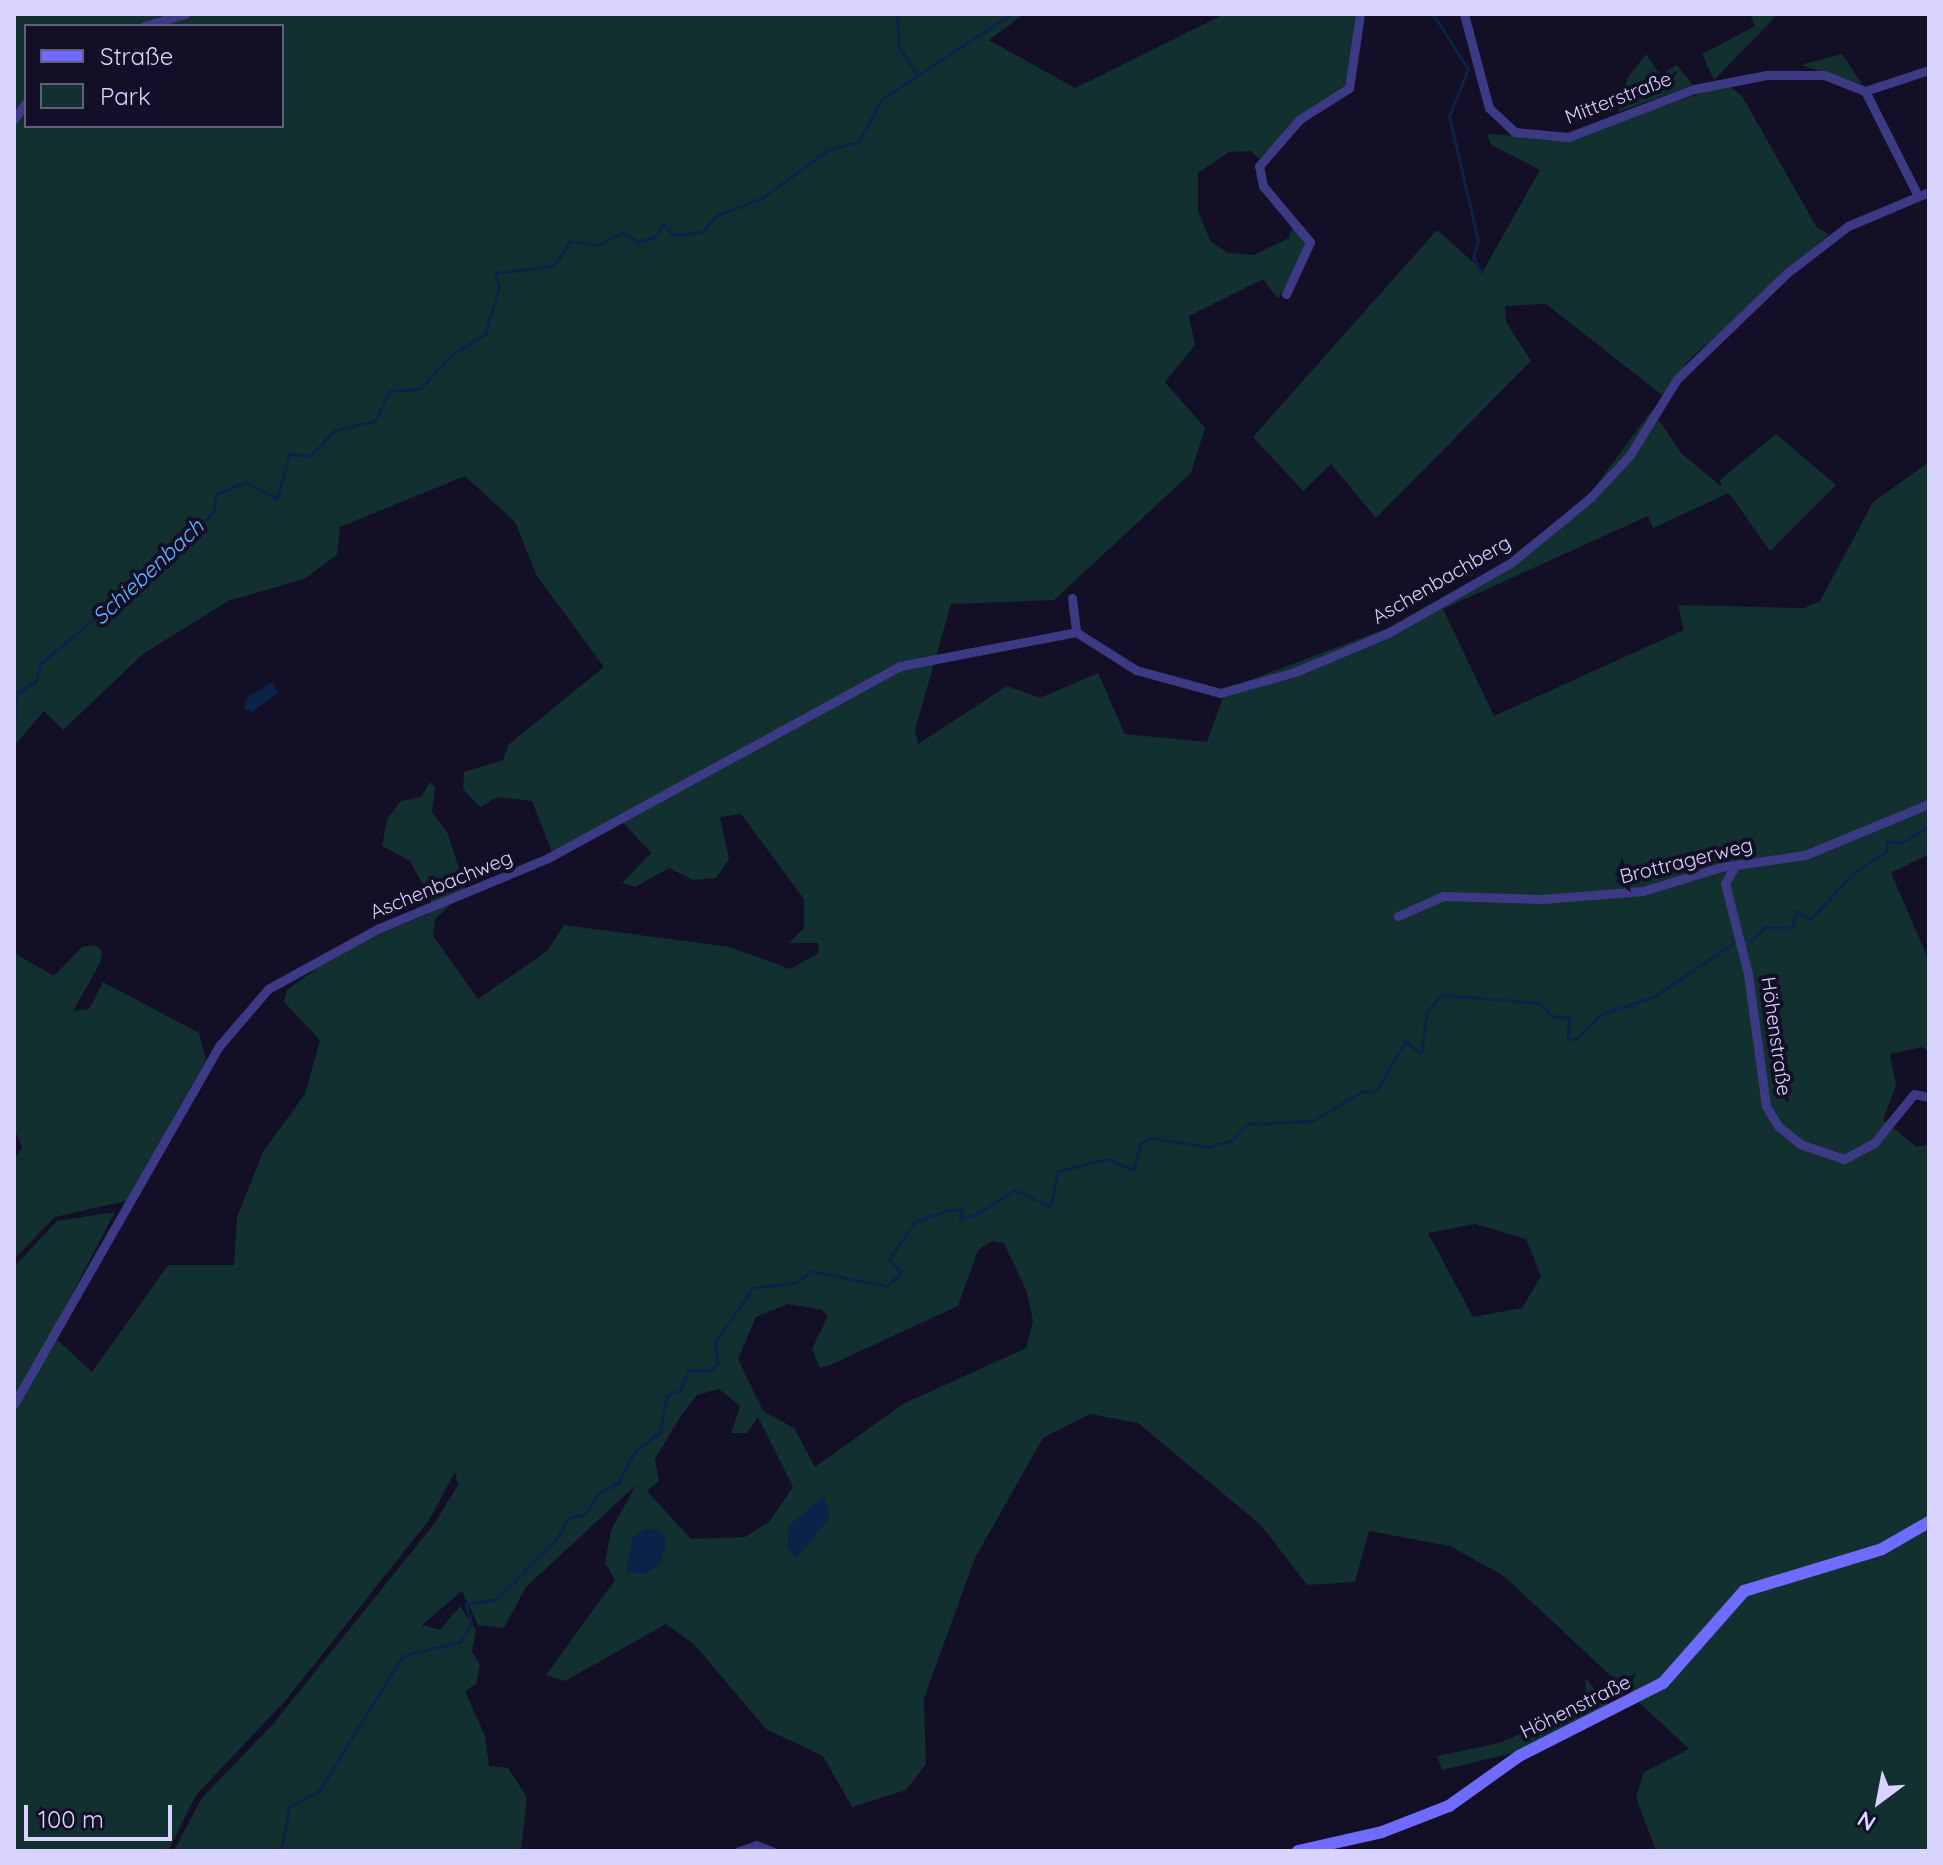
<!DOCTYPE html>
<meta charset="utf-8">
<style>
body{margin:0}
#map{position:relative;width:1943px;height:1865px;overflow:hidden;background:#130f26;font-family:Quicksand,sans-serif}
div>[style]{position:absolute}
.green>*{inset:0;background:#12302f}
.water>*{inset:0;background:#0c2248}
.stream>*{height:3px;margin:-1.5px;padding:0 1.5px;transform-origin:1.5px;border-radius:1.5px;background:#0c2248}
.street>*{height:9px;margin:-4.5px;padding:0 4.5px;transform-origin:4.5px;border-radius:4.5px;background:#3d3a85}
.secondary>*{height:12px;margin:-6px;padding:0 6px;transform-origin:6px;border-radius:6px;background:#6f6bff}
span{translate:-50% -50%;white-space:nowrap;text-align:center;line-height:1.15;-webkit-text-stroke:8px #130f26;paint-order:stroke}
.street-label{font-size:20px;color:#d9d4ff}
.water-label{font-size:22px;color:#62b6ff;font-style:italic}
.frame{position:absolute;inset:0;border:16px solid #d9d4ff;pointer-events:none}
.legend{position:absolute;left:24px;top:24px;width:260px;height:104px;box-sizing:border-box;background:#130f26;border:2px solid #625e7d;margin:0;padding:10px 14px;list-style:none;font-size:24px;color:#d9d4ff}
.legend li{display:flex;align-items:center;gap:16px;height:40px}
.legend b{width:40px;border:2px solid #625e7d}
.north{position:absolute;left:1839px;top:1761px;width:80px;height:80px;-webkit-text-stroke:6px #130f26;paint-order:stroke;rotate:212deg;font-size:22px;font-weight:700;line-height:32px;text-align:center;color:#d9d4ff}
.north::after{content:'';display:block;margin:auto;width:28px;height:36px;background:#d9d4ff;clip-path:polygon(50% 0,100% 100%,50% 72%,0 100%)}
.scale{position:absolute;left:24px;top:1805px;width:148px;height:36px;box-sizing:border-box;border:4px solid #d9d4ff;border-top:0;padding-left:10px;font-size:24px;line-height:28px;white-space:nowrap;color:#d9d4ff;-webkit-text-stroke:6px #130f26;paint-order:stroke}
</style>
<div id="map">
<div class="green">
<i style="clip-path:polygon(evenodd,14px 14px,1024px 14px,989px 40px,1075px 88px,1225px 14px,1358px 14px,1347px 89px,1314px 105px,1259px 159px,1251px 151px,1229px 152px,1198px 173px,1198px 211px,1211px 242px,1228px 253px,1254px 255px,1289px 238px,1293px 225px,1308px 246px,1278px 299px,1263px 279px,1189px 316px,1195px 345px,1165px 382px,1205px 428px,1191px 473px,1054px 600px,951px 604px,915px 730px,918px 744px,1007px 686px,1040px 698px,1098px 673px,1125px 734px,1207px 742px,1226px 689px,1388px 628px,1502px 564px,1589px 495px,1652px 410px,1682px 454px,1722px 487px,1720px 480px,1776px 434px,1836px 485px,1770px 551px,1729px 493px,1653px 528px,1648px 516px,1443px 609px,1494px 716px,1684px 630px,1678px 605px,1804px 608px,1820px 601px,1873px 502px,1929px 462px,1929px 854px,1891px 873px,1929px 961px,1929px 1053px,1923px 1047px,1890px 1054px,1896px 1085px,1883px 1120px,1917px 1147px,1929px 1144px,1929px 1851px,1656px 1851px,1636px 1797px,1644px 1772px,1689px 1749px,1504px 1576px,1450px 1546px,1369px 1531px,1355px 1582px,1307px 1585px,1261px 1525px,1138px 1423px,1090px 1414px,1043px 1438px,975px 1558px,924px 1698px,926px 1764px,906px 1790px,852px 1807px,823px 1756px,766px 1729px,694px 1644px,666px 1624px,565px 1681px,546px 1675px,615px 1580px,605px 1563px,611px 1530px,636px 1485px,526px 1587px,504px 1628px,478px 1625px,462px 1591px,422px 1625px,440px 1630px,460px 1606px,476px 1630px,472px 1651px,480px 1665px,476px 1684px,465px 1691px,485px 1736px,489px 1766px,508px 1768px,527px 1797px,521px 1851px,174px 1851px,201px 1799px,274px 1723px,434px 1524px,458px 1485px,455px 1472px,429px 1520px,286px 1700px,196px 1795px,168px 1851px,14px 1851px,14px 1267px,57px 1221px,115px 1212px,51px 1334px,92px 1372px,168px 1265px,234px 1265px,237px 1217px,263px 1152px,305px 1094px,320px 1040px,284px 1002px,287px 990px,346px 947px,429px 914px,431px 900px,410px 861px,382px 846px,387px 819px,401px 801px,421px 797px,430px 782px,435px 788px,432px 812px,448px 834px,466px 890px,435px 919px,433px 936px,478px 999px,547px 951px,564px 925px,730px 947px,790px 969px,819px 953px,818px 943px,789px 943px,804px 928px,804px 899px,741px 814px,720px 817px,729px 859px,716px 878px,693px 880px,669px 868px,635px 887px,622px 883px,651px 853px,620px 819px,552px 852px,532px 801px,498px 797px,480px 807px,463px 789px,464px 772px,503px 760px,509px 744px,604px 667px,537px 576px,515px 522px,465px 476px,340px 527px,337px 555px,304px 579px,228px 601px,143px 654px,63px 730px,44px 711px,14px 746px,14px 14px,26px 26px,282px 26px,282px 126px,26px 126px,26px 26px,14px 14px,1475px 1224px,1526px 1239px,1541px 1276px,1522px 1308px,1473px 1317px,1428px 1233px,1475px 1224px,14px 14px,992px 1241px,1004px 1243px,1027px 1292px,1033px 1321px,1026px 1348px,903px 1404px,815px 1467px,794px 1428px,763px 1411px,738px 1359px,756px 1317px,788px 1304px,822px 1310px,828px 1316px,812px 1349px,820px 1368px,830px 1365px,958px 1306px,978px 1250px,992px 1241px,14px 14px,719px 1389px,740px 1406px,731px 1433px,747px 1433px,758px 1417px,793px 1487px,770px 1521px,745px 1537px,691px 1539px,647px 1491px,659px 1481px,655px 1459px,680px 1417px,697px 1395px,719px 1389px)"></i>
<i style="clip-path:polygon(1750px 14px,1778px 14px,1714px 80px,1702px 54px,1755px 26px)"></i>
<i style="clip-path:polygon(1646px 54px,1660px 75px,1677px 65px,1693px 85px,1619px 112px,1627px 79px)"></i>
<i style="clip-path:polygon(1842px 54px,1862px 84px,1800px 65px)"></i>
<i style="clip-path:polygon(1727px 84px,1742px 96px,1817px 228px,1829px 234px,1689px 360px,1662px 395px,1546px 304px,1505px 306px,1506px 322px,1531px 361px,1376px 518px,1331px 464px,1303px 491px,1253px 437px,1437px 230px,1483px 271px,1540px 170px,1491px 145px,1487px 134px,1568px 139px)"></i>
<i style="clip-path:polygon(95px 945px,102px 951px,100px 963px,73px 1011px,89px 1009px,103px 982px,199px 1033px,206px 1060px,126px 1201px,55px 1217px,14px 1259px,14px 1160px,22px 1147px,14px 1128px,14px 953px,54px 976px,82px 947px)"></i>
<i style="clip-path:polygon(1585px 1678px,1609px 1705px,1517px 1752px,1442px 1770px,1437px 1756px,1499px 1743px,1587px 1706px)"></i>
</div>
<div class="water">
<i style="clip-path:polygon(273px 682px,278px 693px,252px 712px,244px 709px,247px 697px)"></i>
<i style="clip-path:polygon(824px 1496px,830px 1517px,797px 1558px,787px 1548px,789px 1525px)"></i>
<i style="clip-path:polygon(649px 1528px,662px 1532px,667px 1545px,659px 1565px,644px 1574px,626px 1572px,633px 1536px)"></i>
</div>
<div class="stream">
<i style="left:897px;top:14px;width:33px;rotate:87deg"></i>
<i style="left:899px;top:47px;width:31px;rotate:57deg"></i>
<i style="left:1433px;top:14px;width:65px;rotate:57.5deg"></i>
<i style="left:1468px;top:69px;width:51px;rotate:112deg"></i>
<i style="left:1449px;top:116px;width:128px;rotate:76.9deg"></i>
<i style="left:1478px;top:241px;width:17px;rotate:107deg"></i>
<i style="left:1473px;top:257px;width:18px;rotate:61deg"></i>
<i style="left:14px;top:722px;width:29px;rotate:-84deg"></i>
<i style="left:17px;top:693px;width:22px;rotate:-32deg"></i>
<i style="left:36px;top:681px;width:17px;rotate:-77deg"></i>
<i style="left:40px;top:664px;width:186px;rotate:-39.8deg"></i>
<i style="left:183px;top:545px;width:46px;rotate:-47.6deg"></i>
<i style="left:214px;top:511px;width:16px;rotate:-86deg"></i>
<i style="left:215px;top:495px;width:33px;rotate:-23deg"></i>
<i style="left:245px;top:482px;width:36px;rotate:27deg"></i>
<i style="left:277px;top:498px;width:46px;rotate:-74.7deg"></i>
<i style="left:289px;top:454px;width:21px;rotate:5deg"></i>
<i style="left:310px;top:456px;width:36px;rotate:-46deg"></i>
<i style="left:335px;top:430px;width:41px;rotate:-12.7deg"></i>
<i style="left:375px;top:421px;width:33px;rotate:-65deg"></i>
<i style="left:389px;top:391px;width:31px;rotate:-4deg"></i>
<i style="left:420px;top:389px;width:47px;rotate:-47.6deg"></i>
<i style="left:452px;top:354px;width:39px;rotate:-31deg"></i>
<i style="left:485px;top:334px;width:48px;rotate:-73.1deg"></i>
<i style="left:499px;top:288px;width:16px;rotate:-105deg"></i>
<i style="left:495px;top:273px;width:59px;rotate:-6.8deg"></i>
<i style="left:554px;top:266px;width:30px;rotate:-57deg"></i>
<i style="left:570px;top:241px;width:28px;rotate:8deg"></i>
<i style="left:598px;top:245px;width:28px;rotate:-26deg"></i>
<i style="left:623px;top:233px;width:17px;rotate:31deg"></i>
<i style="left:638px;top:242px;width:18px;rotate:-16deg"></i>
<i style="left:655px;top:237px;width:16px;rotate:-60deg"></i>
<i style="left:663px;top:223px;width:16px;rotate:50deg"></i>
<i style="left:673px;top:235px;width:29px;rotate:-6deg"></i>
<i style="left:702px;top:232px;width:23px;rotate:-49deg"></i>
<i style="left:717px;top:215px;width:48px;rotate:-20.7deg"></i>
<i style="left:762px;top:198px;width:82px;rotate:-36deg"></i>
<i style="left:828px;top:150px;width:31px;rotate:-15deg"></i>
<i style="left:858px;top:142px;width:49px;rotate:-60.8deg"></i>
<i style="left:882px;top:99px;width:154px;rotate:-33.4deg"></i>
<i style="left:1750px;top:941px;width:21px;rotate:-43deg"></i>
<i style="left:1765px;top:927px;width:27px"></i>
<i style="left:1792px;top:927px;width:16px;rotate:-76deg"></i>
<i style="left:1796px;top:911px;width:17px;rotate:28deg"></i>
<i style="left:1811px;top:919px;width:61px;rotate:-47.7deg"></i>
<i style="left:1852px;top:874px;width:41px;rotate:-34.1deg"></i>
<i style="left:1886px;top:851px;width:10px;rotate:-84deg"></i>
<i style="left:1887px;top:841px;width:13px;rotate:9deg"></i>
<i style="left:1900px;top:843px;width:34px;rotate:-30deg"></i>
<i style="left:281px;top:1851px;width:45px;rotate:-79.7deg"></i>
<i style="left:289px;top:1807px;width:34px;rotate:-28deg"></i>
<i style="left:319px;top:1791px;width:158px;rotate:-58.4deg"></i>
<i style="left:402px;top:1656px;width:60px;rotate:-13.6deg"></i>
<i style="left:460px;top:1642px;width:22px;rotate:-60deg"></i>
<i style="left:471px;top:1623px;width:20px;rotate:-105deg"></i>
<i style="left:466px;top:1604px;width:30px;rotate:-8deg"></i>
<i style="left:496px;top:1600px;width:85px;rotate:-45deg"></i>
<i style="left:556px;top:1540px;width:25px;rotate:-61deg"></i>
<i style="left:568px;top:1518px;width:18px;rotate:-13deg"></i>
<i style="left:586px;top:1514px;width:23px;rotate:-61deg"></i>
<i style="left:597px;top:1494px;width:24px;rotate:-28deg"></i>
<i style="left:618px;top:1483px;width:36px;rotate:-62deg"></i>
<i style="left:635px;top:1451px;width:30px;rotate:-37deg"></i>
<i style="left:659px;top:1433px;width:39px;rotate:-78deg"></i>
<i style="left:667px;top:1395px;width:14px;rotate:-21deg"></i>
<i style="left:680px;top:1390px;width:22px;rotate:-68deg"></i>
<i style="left:688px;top:1370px;width:23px;rotate:2deg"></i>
<i style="left:711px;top:1371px;width:11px;rotate:-49deg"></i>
<i style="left:718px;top:1363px;width:20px;rotate:-101deg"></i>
<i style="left:714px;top:1343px;width:67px;rotate:-54.7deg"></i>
<i style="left:753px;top:1288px;width:44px;rotate:-7.8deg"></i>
<i style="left:797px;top:1282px;width:19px;rotate:-36deg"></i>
<i style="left:812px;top:1271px;width:76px;rotate:11.3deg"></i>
<i style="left:887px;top:1286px;width:19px;rotate:-43deg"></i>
<i style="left:901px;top:1273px;width:18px;rotate:-131deg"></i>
<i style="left:889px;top:1259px;width:45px;rotate:-54.9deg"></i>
<i style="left:915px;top:1222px;width:35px;rotate:-20deg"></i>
<i style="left:948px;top:1210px;width:14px"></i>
<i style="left:962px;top:1210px;width:9px;rotate:103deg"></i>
<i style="left:960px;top:1219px;width:13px;rotate:-13deg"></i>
<i style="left:973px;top:1216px;width:49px;rotate:-32.4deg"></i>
<i style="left:1014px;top:1190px;width:39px;rotate:24deg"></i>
<i style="left:1050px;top:1206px;width:36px;rotate:-77deg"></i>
<i style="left:1058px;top:1171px;width:49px;rotate:-14deg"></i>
<i style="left:1106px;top:1159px;width:30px;rotate:20deg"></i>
<i style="left:1134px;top:1169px;width:27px;rotate:-77deg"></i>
<i style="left:1140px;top:1143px;width:12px;rotate:-24deg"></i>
<i style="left:1151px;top:1138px;width:58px;rotate:9deg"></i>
<i style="left:1208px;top:1147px;width:23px;rotate:-15deg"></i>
<i style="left:1230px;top:1141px;width:24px;rotate:-45deg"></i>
<i style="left:1247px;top:1124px;width:65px;rotate:-2.6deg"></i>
<i style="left:1312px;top:1121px;width:57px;rotate:-30.6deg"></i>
<i style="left:1361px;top:1092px;width:15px;rotate:-4deg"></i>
<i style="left:1376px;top:1091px;width:57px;rotate:-59.4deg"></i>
<i style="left:1405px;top:1042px;width:19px;rotate:35deg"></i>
<i style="left:1421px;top:1053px;width:42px;rotate:-81.9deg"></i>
<i style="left:1427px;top:1011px;width:22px;rotate:-47deg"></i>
<i style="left:1442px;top:995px;width:97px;rotate:4.7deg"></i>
<i style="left:1539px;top:1003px;width:18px;rotate:45deg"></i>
<i style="left:1552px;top:1016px;width:17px;rotate:7deg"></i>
<i style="left:1569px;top:1018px;width:21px;rotate:93deg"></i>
<i style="left:1568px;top:1039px;width:9px;rotate:-6deg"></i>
<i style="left:1577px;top:1038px;width:35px;rotate:-44deg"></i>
<i style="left:1602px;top:1014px;width:54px;rotate:-18.4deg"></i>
<i style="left:1653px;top:997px;width:95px;rotate:-33.9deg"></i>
</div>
<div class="street">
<i style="left:1464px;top:14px;width:97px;rotate:75.1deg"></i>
<i style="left:1489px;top:108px;width:35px;rotate:43deg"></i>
<i style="left:1515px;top:132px;width:53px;rotate:5.4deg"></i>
<i style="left:1568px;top:137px;width:135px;rotate:-20.9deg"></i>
<i style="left:1694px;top:89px;width:74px;rotate:-10.9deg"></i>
<i style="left:1767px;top:75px;width:57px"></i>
<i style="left:1824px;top:75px;width:44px;rotate:21.3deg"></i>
<i style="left:1865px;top:91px;width:118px;rotate:63.2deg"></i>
<i style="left:144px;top:26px;width:43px;rotate:-16.3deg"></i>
<i style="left:1865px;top:91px;width:67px;rotate:-18.2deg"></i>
<i style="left:14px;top:119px;width:20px;rotate:-53deg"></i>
<i style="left:1286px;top:294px;width:57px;rotate:-65.2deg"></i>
<i style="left:1310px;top:242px;width:73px;rotate:-130deg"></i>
<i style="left:1263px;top:186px;width:20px;rotate:-101deg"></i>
<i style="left:1259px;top:166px;width:62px;rotate:-48.9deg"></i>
<i style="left:1300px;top:119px;width:58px;rotate:-32.3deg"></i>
<i style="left:1349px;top:88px;width:75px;rotate:-81.5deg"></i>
<i style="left:1072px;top:598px;width:34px;rotate:83deg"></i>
<i style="left:1076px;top:632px;width:71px;rotate:32.3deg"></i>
<i style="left:1136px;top:670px;width:87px;rotate:15.3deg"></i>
<i style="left:1220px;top:693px;width:78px;rotate:-15.6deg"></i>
<i style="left:1295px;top:672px;width:103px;rotate:-22.8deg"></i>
<i style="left:1390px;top:632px;width:141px;rotate:-29.8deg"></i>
<i style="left:1512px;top:562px;width:102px;rotate:-39.4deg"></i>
<i style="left:1591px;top:497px;width:57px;rotate:-47.1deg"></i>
<i style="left:1630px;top:455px;width:89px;rotate:-58.3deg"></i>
<i style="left:1677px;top:379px;width:153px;rotate:-43.9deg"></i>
<i style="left:1787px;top:273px;width:77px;rotate:-37.6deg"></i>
<i style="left:1848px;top:226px;width:88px;rotate:-22.8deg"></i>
<i style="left:1735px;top:866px;width:20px;rotate:120deg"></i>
<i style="left:1725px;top:883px;width:94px;rotate:75.8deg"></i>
<i style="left:1748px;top:974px;width:133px;rotate:82.2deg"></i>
<i style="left:1766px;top:1106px;width:23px;rotate:59deg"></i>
<i style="left:1778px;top:1126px;width:28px;rotate:39deg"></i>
<i style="left:1800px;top:1144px;width:46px;rotate:18.8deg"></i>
<i style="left:1844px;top:1159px;width:34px;rotate:-28deg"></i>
<i style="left:1874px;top:1143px;width:63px;rotate:-50.8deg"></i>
<i style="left:1914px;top:1094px;width:15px;rotate:11deg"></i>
<i style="left:1398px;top:916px;width:49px;rotate:-24deg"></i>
<i style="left:1443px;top:896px;width:99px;rotate:1.7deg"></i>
<i style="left:1542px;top:899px;width:101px;rotate:-4.5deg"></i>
<i style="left:1643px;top:891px;width:82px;rotate:-17.1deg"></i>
<i style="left:1721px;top:867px;width:85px;rotate:-8.1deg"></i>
<i style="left:1805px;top:855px;width:134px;rotate:-22.4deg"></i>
<i style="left:14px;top:1404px;width:414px;rotate:-60.2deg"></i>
<i style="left:220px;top:1045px;width:74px;rotate:-49.4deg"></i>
<i style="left:268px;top:989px;width:124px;rotate:-28.8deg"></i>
<i style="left:377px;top:929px;width:185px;rotate:-22.5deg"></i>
<i style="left:548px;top:858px;width:401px;rotate:-28.6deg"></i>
<i style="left:900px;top:666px;width:179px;rotate:-10.9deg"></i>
<i style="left:739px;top:1851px;width:18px;rotate:-19deg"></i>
<i style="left:756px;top:1845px;width:17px;rotate:21deg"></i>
</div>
<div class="secondary">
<i style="left:1298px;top:1851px;width:86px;rotate:-12.7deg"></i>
<i style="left:1382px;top:1832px;width:72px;rotate:-21.2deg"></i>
<i style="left:1449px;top:1806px;width:86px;rotate:-35.5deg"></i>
<i style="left:1519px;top:1756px;width:161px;rotate:-26.9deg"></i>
<i style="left:1663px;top:1683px;width:123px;rotate:-48.6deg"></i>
<i style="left:1744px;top:1591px;width:144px;rotate:-16.9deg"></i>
<i style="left:1882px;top:1549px;width:54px;rotate:-29.9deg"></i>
</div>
<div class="street-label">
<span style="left:1618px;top:97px;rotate:-21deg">Mitterstraße</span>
<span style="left:1441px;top:579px;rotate:-30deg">Aschenbachberg</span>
<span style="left:1686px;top:860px;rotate:-14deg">Brottragerweg</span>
<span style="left:441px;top:884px;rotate:-22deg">Aschenbachweg</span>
<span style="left:1777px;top:1036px;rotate:82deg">Höhenstraße</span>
<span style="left:1575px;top:1706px;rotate:-26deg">Höhenstraße</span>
</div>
<div class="water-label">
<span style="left:148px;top:572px;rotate:-43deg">Schiebenbach</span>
</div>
<div class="frame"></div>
<ul class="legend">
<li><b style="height:10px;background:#6f6bff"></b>Straße</li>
<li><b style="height:22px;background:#12302f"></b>Park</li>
</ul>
<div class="north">N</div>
<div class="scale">100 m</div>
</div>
